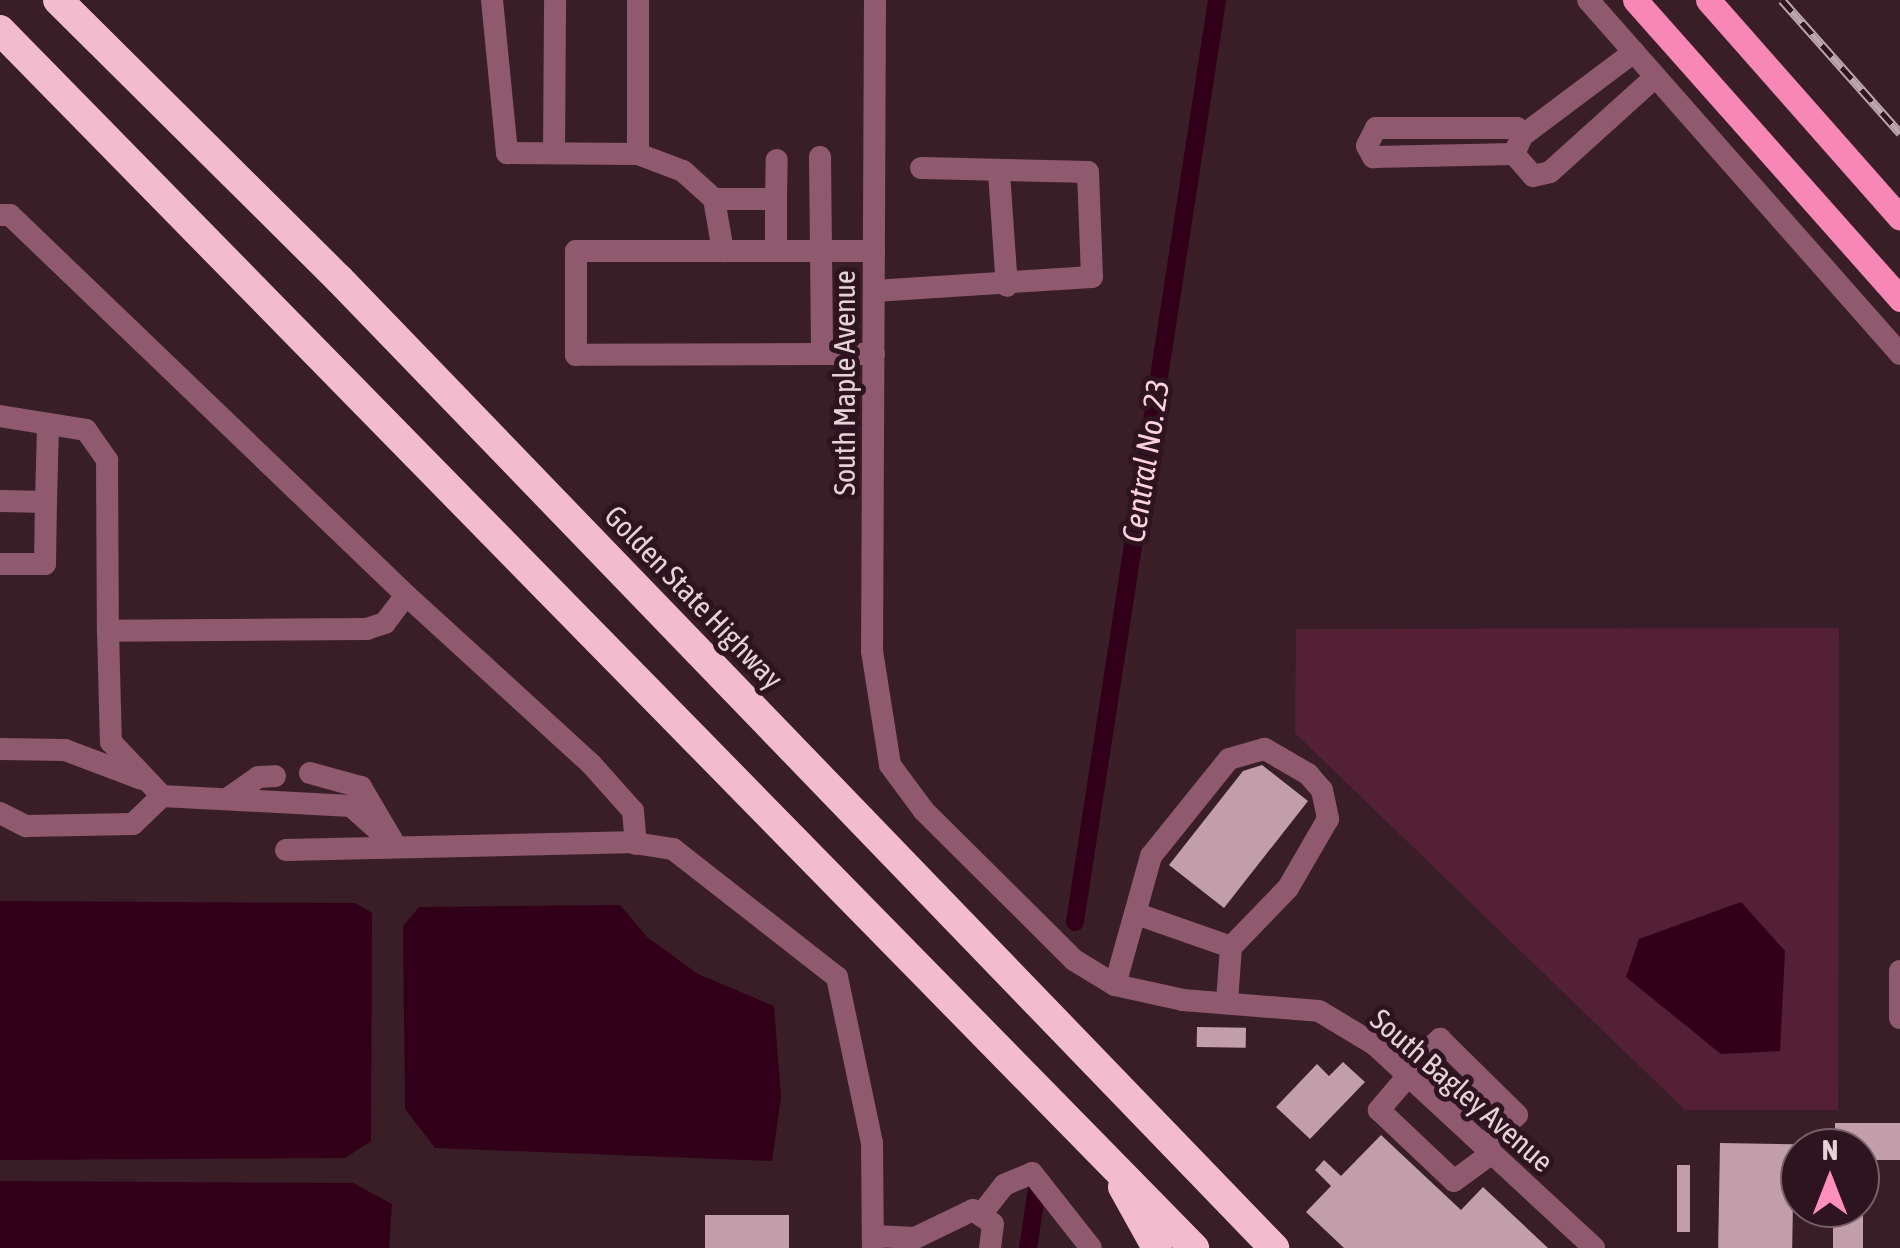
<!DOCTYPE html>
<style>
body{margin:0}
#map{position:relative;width:1900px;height:1248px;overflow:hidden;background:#391e28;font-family:"Asap Condensed",sans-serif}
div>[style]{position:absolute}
.green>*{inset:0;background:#532036}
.water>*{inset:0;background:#310018}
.canal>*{height:18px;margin:-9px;padding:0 9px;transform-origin:9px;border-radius:9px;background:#310018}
.building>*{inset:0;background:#c19eaa;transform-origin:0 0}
.minor>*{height:22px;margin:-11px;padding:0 11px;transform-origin:11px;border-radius:11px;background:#8f596e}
.major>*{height:25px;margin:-12.5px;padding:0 12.5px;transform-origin:12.5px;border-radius:12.5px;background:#f788b5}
.highway>*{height:30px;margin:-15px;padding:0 15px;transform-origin:15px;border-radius:15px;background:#f2bbce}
.rail>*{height:9px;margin-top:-4.5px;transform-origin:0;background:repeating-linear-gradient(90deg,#2e141f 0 15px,#bca7af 0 30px);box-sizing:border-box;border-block:2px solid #bca7af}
span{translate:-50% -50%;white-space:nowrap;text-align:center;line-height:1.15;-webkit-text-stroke:10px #2e141f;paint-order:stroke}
.street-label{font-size:30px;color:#e6d3da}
.water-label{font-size:32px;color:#ffd1e1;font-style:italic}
.north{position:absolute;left:1780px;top:1128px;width:100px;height:100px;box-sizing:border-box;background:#2e141f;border:2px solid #78606a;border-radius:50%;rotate:0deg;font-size:28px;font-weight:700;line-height:40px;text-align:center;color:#e6d3da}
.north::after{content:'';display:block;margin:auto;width:35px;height:45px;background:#fe8ebb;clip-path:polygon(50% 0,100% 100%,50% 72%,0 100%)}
</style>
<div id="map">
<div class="green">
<i style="clip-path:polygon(1839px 628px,1838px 1110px,1685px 1110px,1295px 733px,1296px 629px)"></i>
</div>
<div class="water">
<i style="clip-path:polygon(0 901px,355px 903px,372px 913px,371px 1141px,345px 1158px,0 1160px)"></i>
<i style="clip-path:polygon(1741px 902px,1785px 951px,1780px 1051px,1721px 1054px,1626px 977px,1639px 939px)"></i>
<i style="clip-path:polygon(620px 905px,647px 937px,698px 974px,774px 1006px,781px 1097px,772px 1161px,435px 1148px,405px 1109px,403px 926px,419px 907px)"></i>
<i style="clip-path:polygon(0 1181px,353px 1183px,392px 1204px,389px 1248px,0 1248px)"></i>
</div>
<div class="canal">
<i style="left:1075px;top:922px;width:933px;rotate:-81.24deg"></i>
<i style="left:1028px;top:1248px;width:60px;rotate:-81.3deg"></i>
</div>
<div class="building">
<i style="clip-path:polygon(1262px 765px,1308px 801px,1224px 908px,1169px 865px,1243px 771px)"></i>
<i style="left:1197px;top:1027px;width:49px;height:20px;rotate:1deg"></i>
<i style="clip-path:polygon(1343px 1062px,1365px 1082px,1310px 1139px,1276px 1107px,1317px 1064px,1329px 1076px)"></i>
<i style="clip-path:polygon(1835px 1123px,1900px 1123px,1900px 1160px,1860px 1160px,1860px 1148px,1835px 1148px)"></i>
<i style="clip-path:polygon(1381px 1135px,1461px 1210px,1483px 1187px,1548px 1248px,1344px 1248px,1306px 1212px,1331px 1186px,1315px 1170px,1324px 1160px,1341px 1176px)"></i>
<i style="left:1720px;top:1143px;width:74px;height:105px;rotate:1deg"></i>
<i style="left:1677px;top:1165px;width:13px;height:67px"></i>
<i style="left:1833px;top:1208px;width:30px;height:40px"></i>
<i style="left:705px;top:1215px;width:84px;height:33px"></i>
</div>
<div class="minor">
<i style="left:492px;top:0;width:154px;rotate:84.4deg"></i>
<i style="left:507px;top:153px;width:131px;rotate:0.4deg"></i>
<i style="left:638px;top:154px;width:48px;rotate:20.7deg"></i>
<i style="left:683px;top:171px;width:42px;rotate:42.1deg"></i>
<i style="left:714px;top:199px;width:53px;rotate:80.2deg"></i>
<i style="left:638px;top:0;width:154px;rotate:90deg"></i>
<i style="left:875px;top:0;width:651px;rotate:90.26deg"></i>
<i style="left:872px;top:651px;width:115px;rotate:81deg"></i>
<i style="left:890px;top:765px;width:57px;rotate:53.5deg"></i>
<i style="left:924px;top:811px;width:211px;rotate:44.8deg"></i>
<i style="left:1074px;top:960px;width:48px;rotate:31.4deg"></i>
<i style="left:1115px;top:985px;width:70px;rotate:12.4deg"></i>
<i style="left:1183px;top:1000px;width:136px;rotate:4.6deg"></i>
<i style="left:1319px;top:1011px;width:64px;rotate:31deg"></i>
<i style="left:1374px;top:1044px;width:300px;rotate:42.8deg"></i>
<i style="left:1588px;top:0;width:472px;rotate:48.6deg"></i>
<i style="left:1522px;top:136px;width:9px;rotate:-122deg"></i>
<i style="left:1517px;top:128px;width:141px;rotate:180deg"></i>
<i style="left:1376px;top:128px;width:20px;rotate:117deg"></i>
<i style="left:1367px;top:146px;width:13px;rotate:61deg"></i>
<i style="left:1373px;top:157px;width:141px;rotate:-1.2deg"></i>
<i style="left:1514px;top:154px;width:20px;rotate:-66deg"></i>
<i style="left:1522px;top:136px;width:140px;rotate:-36.9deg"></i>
<i style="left:554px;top:153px;width:153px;rotate:-89.6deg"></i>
<i style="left:1514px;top:154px;width:29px;rotate:49deg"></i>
<i style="left:1533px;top:176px;width:17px;rotate:-13deg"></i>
<i style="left:1550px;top:172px;width:142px;rotate:-42.1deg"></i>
<i style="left:820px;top:157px;width:197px;rotate:89.4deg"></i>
<i style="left:822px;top:354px;width:52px"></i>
<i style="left:999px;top:173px;width:113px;rotate:86deg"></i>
<i style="left:714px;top:199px;width:62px"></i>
<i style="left:776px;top:199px;width:51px;rotate:90deg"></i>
<i style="left:776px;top:199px;width:39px;rotate:-89deg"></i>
<i style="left:0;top:215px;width:10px"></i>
<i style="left:10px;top:215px;width:549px;rotate:43.82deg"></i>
<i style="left:406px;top:595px;width:35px;rotate:127deg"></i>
<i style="left:385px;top:623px;width:19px;rotate:162deg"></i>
<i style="left:367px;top:629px;width:259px;rotate:179.6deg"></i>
<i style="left:108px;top:631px;width:111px;rotate:88.5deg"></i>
<i style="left:111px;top:742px;width:74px;rotate:46.6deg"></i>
<i style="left:162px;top:796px;width:189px;rotate:3deg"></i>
<i style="left:351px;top:806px;width:59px;rotate:41.6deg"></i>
<i style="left:874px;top:291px;width:218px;rotate:-3.7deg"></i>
<i style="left:1092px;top:277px;width:105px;rotate:-92.2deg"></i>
<i style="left:1088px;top:172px;width:167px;rotate:-178.6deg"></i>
<i style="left:822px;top:354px;width:246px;rotate:179.8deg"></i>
<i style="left:576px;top:355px;width:104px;rotate:-90deg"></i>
<i style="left:576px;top:251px;width:298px"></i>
<i style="left:0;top:416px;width:87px;rotate:9.2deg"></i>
<i style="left:86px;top:430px;width:37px;rotate:55deg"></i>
<i style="left:107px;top:460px;width:171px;rotate:89.7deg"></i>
<i style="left:0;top:501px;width:46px;rotate:1.2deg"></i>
<i style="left:46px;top:502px;width:78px;rotate:-88.5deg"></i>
<i style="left:0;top:564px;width:45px"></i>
<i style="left:45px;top:564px;width:62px;rotate:-89.1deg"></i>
<i style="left:406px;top:595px;width:251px;rotate:42.4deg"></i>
<i style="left:591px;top:764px;width:63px;rotate:48.2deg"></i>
<i style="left:633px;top:811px;width:33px;rotate:85deg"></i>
<i style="left:0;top:749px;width:65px;rotate:0.9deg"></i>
<i style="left:65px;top:750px;width:82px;rotate:20.6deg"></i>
<i style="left:310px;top:773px;width:53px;rotate:15.4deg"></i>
<i style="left:361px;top:787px;width:67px;rotate:59.6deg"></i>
<i style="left:227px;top:799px;width:38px;rotate:-35deg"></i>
<i style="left:258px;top:777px;width:17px;rotate:-3deg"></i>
<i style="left:0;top:813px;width:29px;rotate:27deg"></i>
<i style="left:26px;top:826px;width:107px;rotate:-1.1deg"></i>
<i style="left:133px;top:824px;width:40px;rotate:-44deg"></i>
<i style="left:286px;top:850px;width:342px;rotate:-1.3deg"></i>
<i style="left:628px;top:842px;width:46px;rotate:8.8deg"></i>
<i style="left:673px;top:849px;width:208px;rotate:38deg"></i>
<i style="left:837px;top:977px;width:170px;rotate:78.1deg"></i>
<i style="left:872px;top:1143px;width:105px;rotate:89.5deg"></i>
<i style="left:1137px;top:914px;width:100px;rotate:19.3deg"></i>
<i style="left:1900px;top:971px;width:47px;rotate:90deg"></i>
<i style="left:1115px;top:985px;width:134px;rotate:-74.4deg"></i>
<i style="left:1151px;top:856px;width:124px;rotate:-51.2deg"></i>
<i style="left:1229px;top:759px;width:37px;rotate:-16deg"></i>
<i style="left:1265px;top:749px;width:50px;rotate:30.2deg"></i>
<i style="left:1308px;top:774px;width:21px;rotate:49deg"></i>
<i style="left:1322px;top:790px;width:30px;rotate:78deg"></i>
<i style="left:1328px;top:819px;width:80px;rotate:120.1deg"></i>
<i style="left:1288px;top:888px;width:82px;rotate:134deg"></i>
<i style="left:1231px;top:947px;width:55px;rotate:94.2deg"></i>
<i style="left:1403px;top:1072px;width:50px;rotate:-41.7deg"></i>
<i style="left:1440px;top:1039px;width:108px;rotate:44.6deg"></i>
<i style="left:1517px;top:1115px;width:45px;rotate:138.6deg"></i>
<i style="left:1408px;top:1076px;width:45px;rotate:130.5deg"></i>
<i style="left:1379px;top:1110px;width:103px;rotate:43.4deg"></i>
<i style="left:1454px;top:1181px;width:47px;rotate:-36.4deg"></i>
<i style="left:983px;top:1212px;width:34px;rotate:-52deg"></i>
<i style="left:1004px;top:1185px;width:30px;rotate:-23deg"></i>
<i style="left:1032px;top:1173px;width:95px;rotate:51.8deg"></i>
<i style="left:873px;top:1236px;width:42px;rotate:2.7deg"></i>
<i style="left:915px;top:1238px;width:64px;rotate:-25.8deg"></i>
<i style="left:973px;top:1210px;width:24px;rotate:35deg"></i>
<i style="left:993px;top:1224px;width:24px;rotate:97deg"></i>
</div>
<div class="major">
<i style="left:1635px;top:0;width:400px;rotate:48.4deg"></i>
<i style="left:1708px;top:0;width:290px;rotate:48.6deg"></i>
</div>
<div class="highway">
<i style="left:58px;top:0;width:396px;rotate:44.8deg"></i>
<i style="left:339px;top:279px;width:1347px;rotate:46.02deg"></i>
<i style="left:0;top:30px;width:1706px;rotate:45.57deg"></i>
<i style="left:1123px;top:1187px;width:70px;rotate:60.9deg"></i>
</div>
<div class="rail">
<i style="left:1782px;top:0;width:178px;rotate:48.4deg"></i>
</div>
<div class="street-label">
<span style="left:844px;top:383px;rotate:-90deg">South Maple Avenue</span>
<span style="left:694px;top:597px;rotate:46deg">Golden State Highway</span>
<span style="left:1462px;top:1090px;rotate:41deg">South Bagley Avenue</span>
</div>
<div class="water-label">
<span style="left:1146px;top:461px;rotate:-81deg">Central No. 23</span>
</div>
<div class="north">N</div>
</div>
